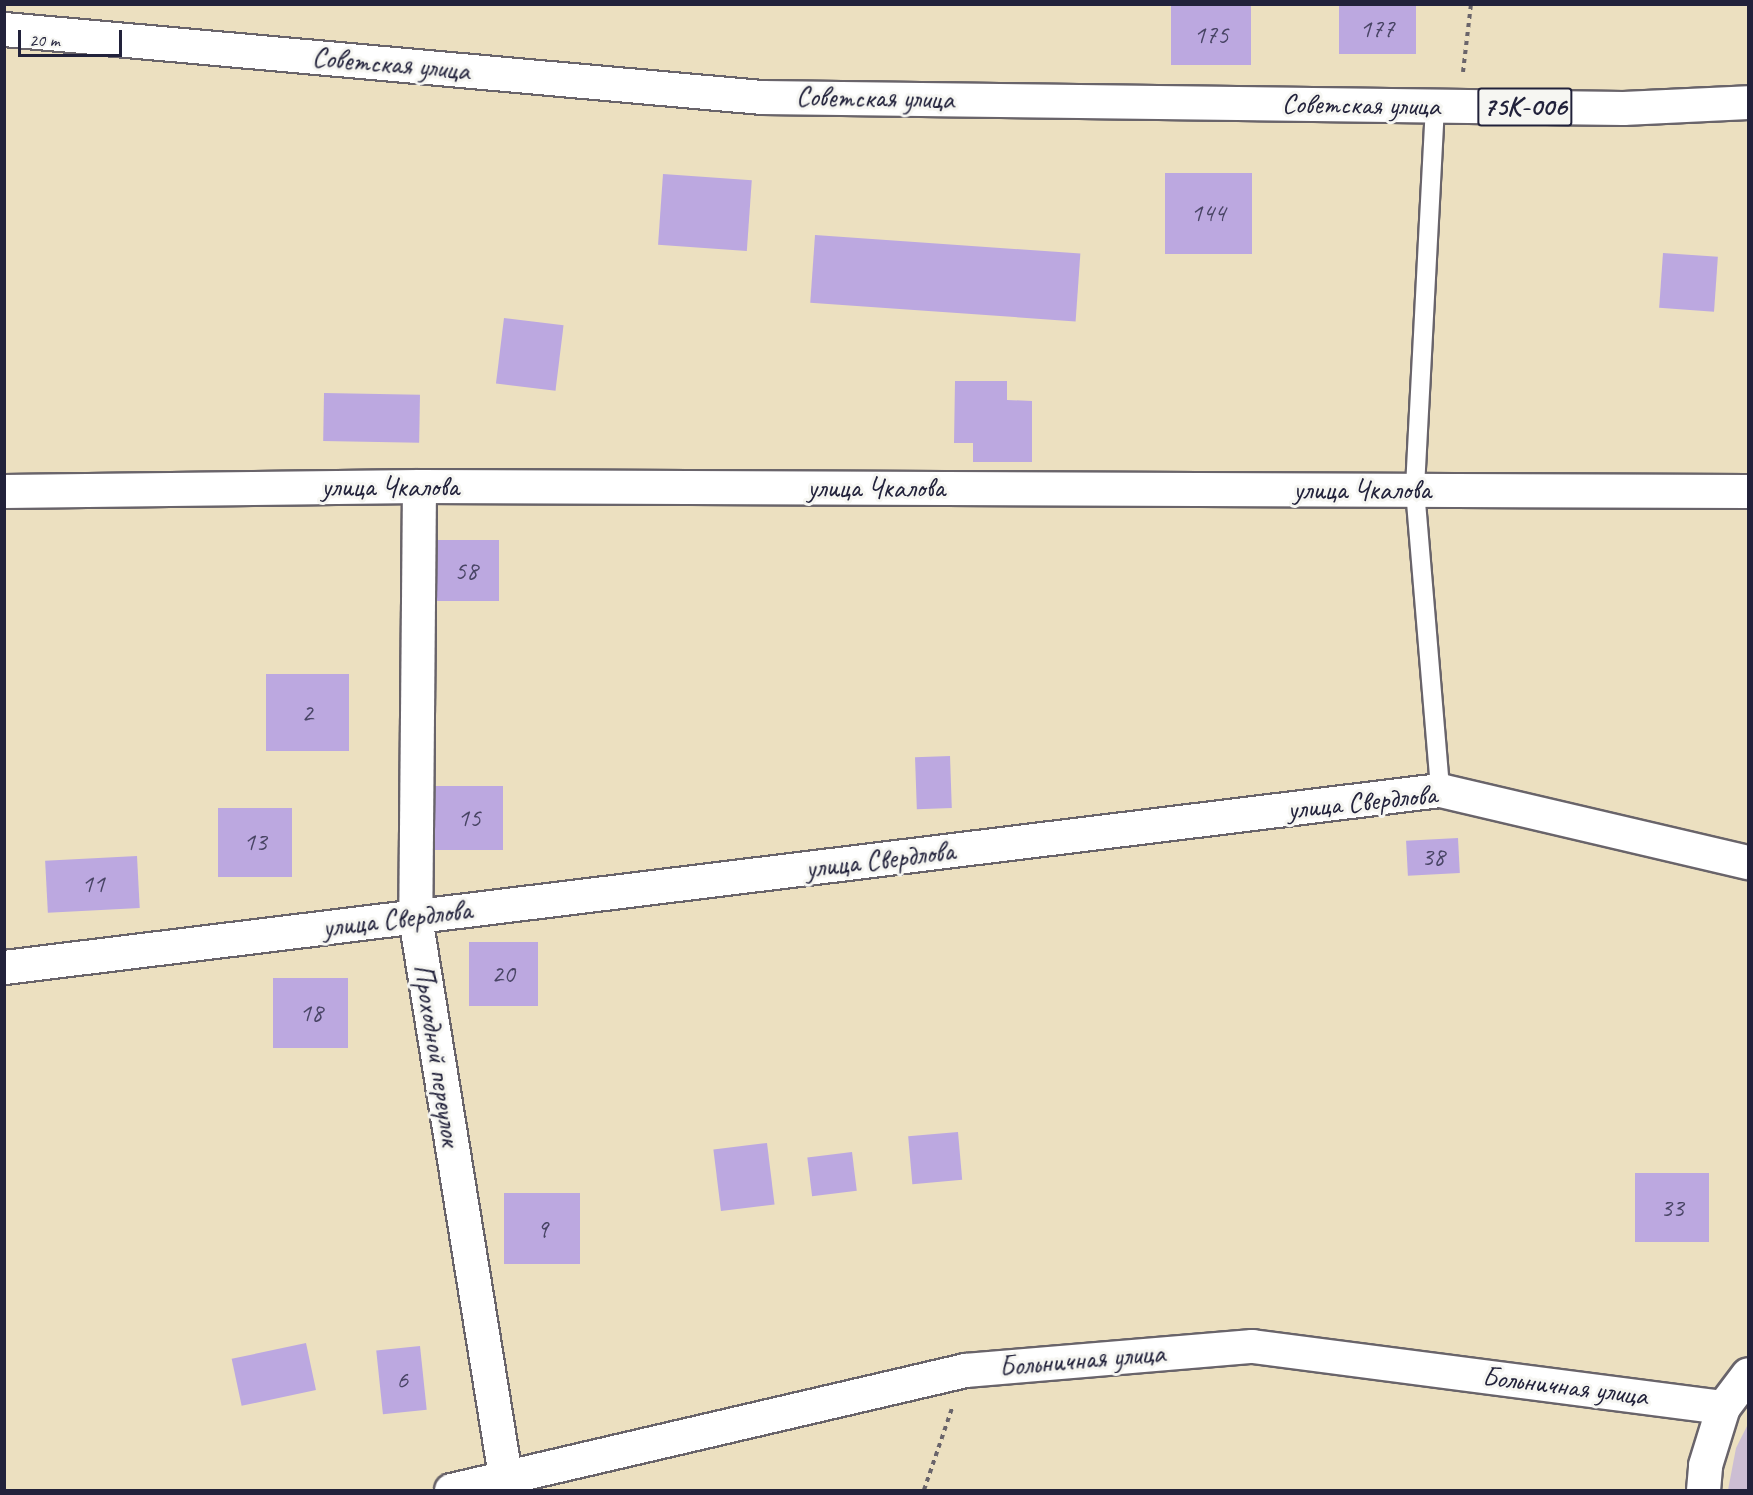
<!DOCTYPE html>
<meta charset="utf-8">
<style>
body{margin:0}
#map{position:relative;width:1753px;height:1495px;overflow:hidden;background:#ece0c0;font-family:Caveat,sans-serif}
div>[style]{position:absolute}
.industrial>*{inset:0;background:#ccbed3}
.building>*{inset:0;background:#bca8e0;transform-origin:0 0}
.path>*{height:4px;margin-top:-2px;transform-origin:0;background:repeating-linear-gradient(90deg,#69646a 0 4.5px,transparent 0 9px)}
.roads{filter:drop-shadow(2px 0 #69646a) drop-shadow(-2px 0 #69646a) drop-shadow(0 2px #69646a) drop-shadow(0 -2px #69646a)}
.service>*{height:18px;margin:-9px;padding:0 9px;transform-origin:9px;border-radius:9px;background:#fff}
.minor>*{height:33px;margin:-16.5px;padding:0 16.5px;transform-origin:16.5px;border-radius:16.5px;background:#fff}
.primary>*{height:33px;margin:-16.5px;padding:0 16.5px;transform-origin:16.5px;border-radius:16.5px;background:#fff}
span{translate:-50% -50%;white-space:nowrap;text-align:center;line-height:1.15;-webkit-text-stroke:6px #f6f6f2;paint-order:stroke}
.number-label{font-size:26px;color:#484464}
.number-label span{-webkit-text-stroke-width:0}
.shield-label span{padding:2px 4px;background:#f6f6f2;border:2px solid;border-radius:4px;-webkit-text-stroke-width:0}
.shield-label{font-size:27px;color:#22223b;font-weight:700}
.street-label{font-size:28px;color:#22223b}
.frame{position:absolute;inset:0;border:6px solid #22223b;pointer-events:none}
.scale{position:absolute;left:18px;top:30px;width:104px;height:27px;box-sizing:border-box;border:3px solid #22223b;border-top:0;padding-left:8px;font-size:18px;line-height:21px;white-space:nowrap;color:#22223b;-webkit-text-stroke:4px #f6f6f2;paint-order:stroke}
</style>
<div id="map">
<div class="industrial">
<i style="clip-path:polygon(1748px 1424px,1748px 1490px,1728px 1490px,1736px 1448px)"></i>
</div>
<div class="building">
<i style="left:1171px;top:4px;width:80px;height:61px"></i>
<i style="left:1339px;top:4px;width:77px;height:50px"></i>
<i style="left:1165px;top:173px;width:87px;height:81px"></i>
<i style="left:663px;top:174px;width:89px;height:71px;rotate:4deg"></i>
<i style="left:815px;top:235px;width:266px;height:68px;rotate:4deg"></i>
<i style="left:1663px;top:253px;width:55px;height:55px;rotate:4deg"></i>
<i style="left:504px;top:318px;width:60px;height:66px;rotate:7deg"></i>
<i style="clip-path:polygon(955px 381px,1007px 381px,1007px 400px,1032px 401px,1032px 462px,973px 462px,973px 443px,954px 443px)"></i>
<i style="left:324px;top:393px;width:96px;height:48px;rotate:1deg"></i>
<i style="left:433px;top:540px;width:66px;height:61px"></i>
<i style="left:266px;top:674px;width:83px;height:77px"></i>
<i style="left:950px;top:756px;width:52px;height:35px;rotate:88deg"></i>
<i style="left:434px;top:786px;width:69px;height:64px"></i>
<i style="left:218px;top:808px;width:74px;height:69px"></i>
<i style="left:1458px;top:838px;width:35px;height:52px;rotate:87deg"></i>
<i style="left:137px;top:856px;width:52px;height:92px;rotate:87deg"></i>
<i style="left:469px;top:942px;width:69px;height:64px"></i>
<i style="left:273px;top:978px;width:75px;height:70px"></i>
<i style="left:958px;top:1132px;width:48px;height:50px;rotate:85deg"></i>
<i style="left:767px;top:1143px;width:62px;height:54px;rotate:83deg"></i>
<i style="left:852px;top:1152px;width:39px;height:45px;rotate:83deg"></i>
<i style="left:1635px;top:1173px;width:74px;height:69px"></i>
<i style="left:504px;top:1193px;width:76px;height:71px"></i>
<i style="left:306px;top:1343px;width:48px;height:76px;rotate:78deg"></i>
<i style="left:420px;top:1346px;width:64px;height:44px;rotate:84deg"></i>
</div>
<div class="path">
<i style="left:1463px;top:72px;width:68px;rotate:-83.3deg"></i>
<i style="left:924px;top:1490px;width:87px;rotate:-71.1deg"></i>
</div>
<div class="roads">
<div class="service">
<i style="left:1435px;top:106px;width:385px;rotate:93deg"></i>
<i style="left:1415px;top:490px;width:301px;rotate:85.2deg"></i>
</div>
<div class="minor">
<i style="left:419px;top:486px;width:431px;rotate:90.5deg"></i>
<i style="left:415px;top:917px;width:566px;rotate:80.85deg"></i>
<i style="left:4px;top:491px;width:415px;rotate:-0.7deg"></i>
<i style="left:419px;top:486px;width:1329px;rotate:0.22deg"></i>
<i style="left:4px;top:967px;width:1447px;rotate:-7.03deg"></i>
<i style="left:1440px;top:790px;width:316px;rotate:13.2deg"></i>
<i style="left:451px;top:1490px;width:528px;rotate:-13.14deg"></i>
<i style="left:965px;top:1370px;width:288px;rotate:-4.8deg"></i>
<i style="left:1252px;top:1346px;width:475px;rotate:7.4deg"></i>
<i style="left:1703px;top:1490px;width:25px;rotate:-85deg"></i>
<i style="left:1705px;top:1465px;width:61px;rotate:-72.8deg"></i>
<i style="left:1723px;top:1407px;width:41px;rotate:-52.9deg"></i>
</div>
<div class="primary">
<i style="left:4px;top:29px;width:761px;rotate:5.13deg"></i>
<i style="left:762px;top:97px;width:861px;rotate:0.73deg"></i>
<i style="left:1623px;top:108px;width:125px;rotate:-2.7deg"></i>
</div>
</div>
<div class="number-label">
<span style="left:1377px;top:29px">177</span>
<span style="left:1211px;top:35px">175</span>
<span style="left:1208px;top:213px">144</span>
<span style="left:466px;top:571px">58</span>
<span style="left:307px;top:713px">2</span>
<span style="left:469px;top:818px">15</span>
<span style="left:255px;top:842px">13</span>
<span style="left:1433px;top:857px">38</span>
<span style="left:93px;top:884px">11</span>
<span style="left:503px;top:974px">20</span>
<span style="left:311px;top:1013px">18</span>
<span style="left:1672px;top:1208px">33</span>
<span style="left:542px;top:1229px">9</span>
<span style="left:402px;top:1380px">6</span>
</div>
<div class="shield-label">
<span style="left:1525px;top:107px">75К-006</span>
</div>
<div class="street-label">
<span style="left:391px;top:64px;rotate:5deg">Советская улица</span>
<span style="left:875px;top:98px;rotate:1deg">Советская улица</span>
<span style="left:1361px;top:105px;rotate:1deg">Советская улица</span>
<span style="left:390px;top:487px">улица Чкалова</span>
<span style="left:876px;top:488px">улица Чкалова</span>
<span style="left:1362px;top:490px">улица Чкалова</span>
<span style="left:1362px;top:802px;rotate:-6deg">улица Свердлова</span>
<span style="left:880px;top:860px;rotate:-7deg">улица Свердлова</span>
<span style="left:397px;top:919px;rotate:-7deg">улица Свердлова</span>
<span style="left:437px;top:1055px;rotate:81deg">Проходной переулок</span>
<span style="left:1082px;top:1360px;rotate:-5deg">Больничная улица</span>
<span style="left:1565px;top:1386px;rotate:7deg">Больничная улица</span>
</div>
<div class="frame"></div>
<div class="scale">20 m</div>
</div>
